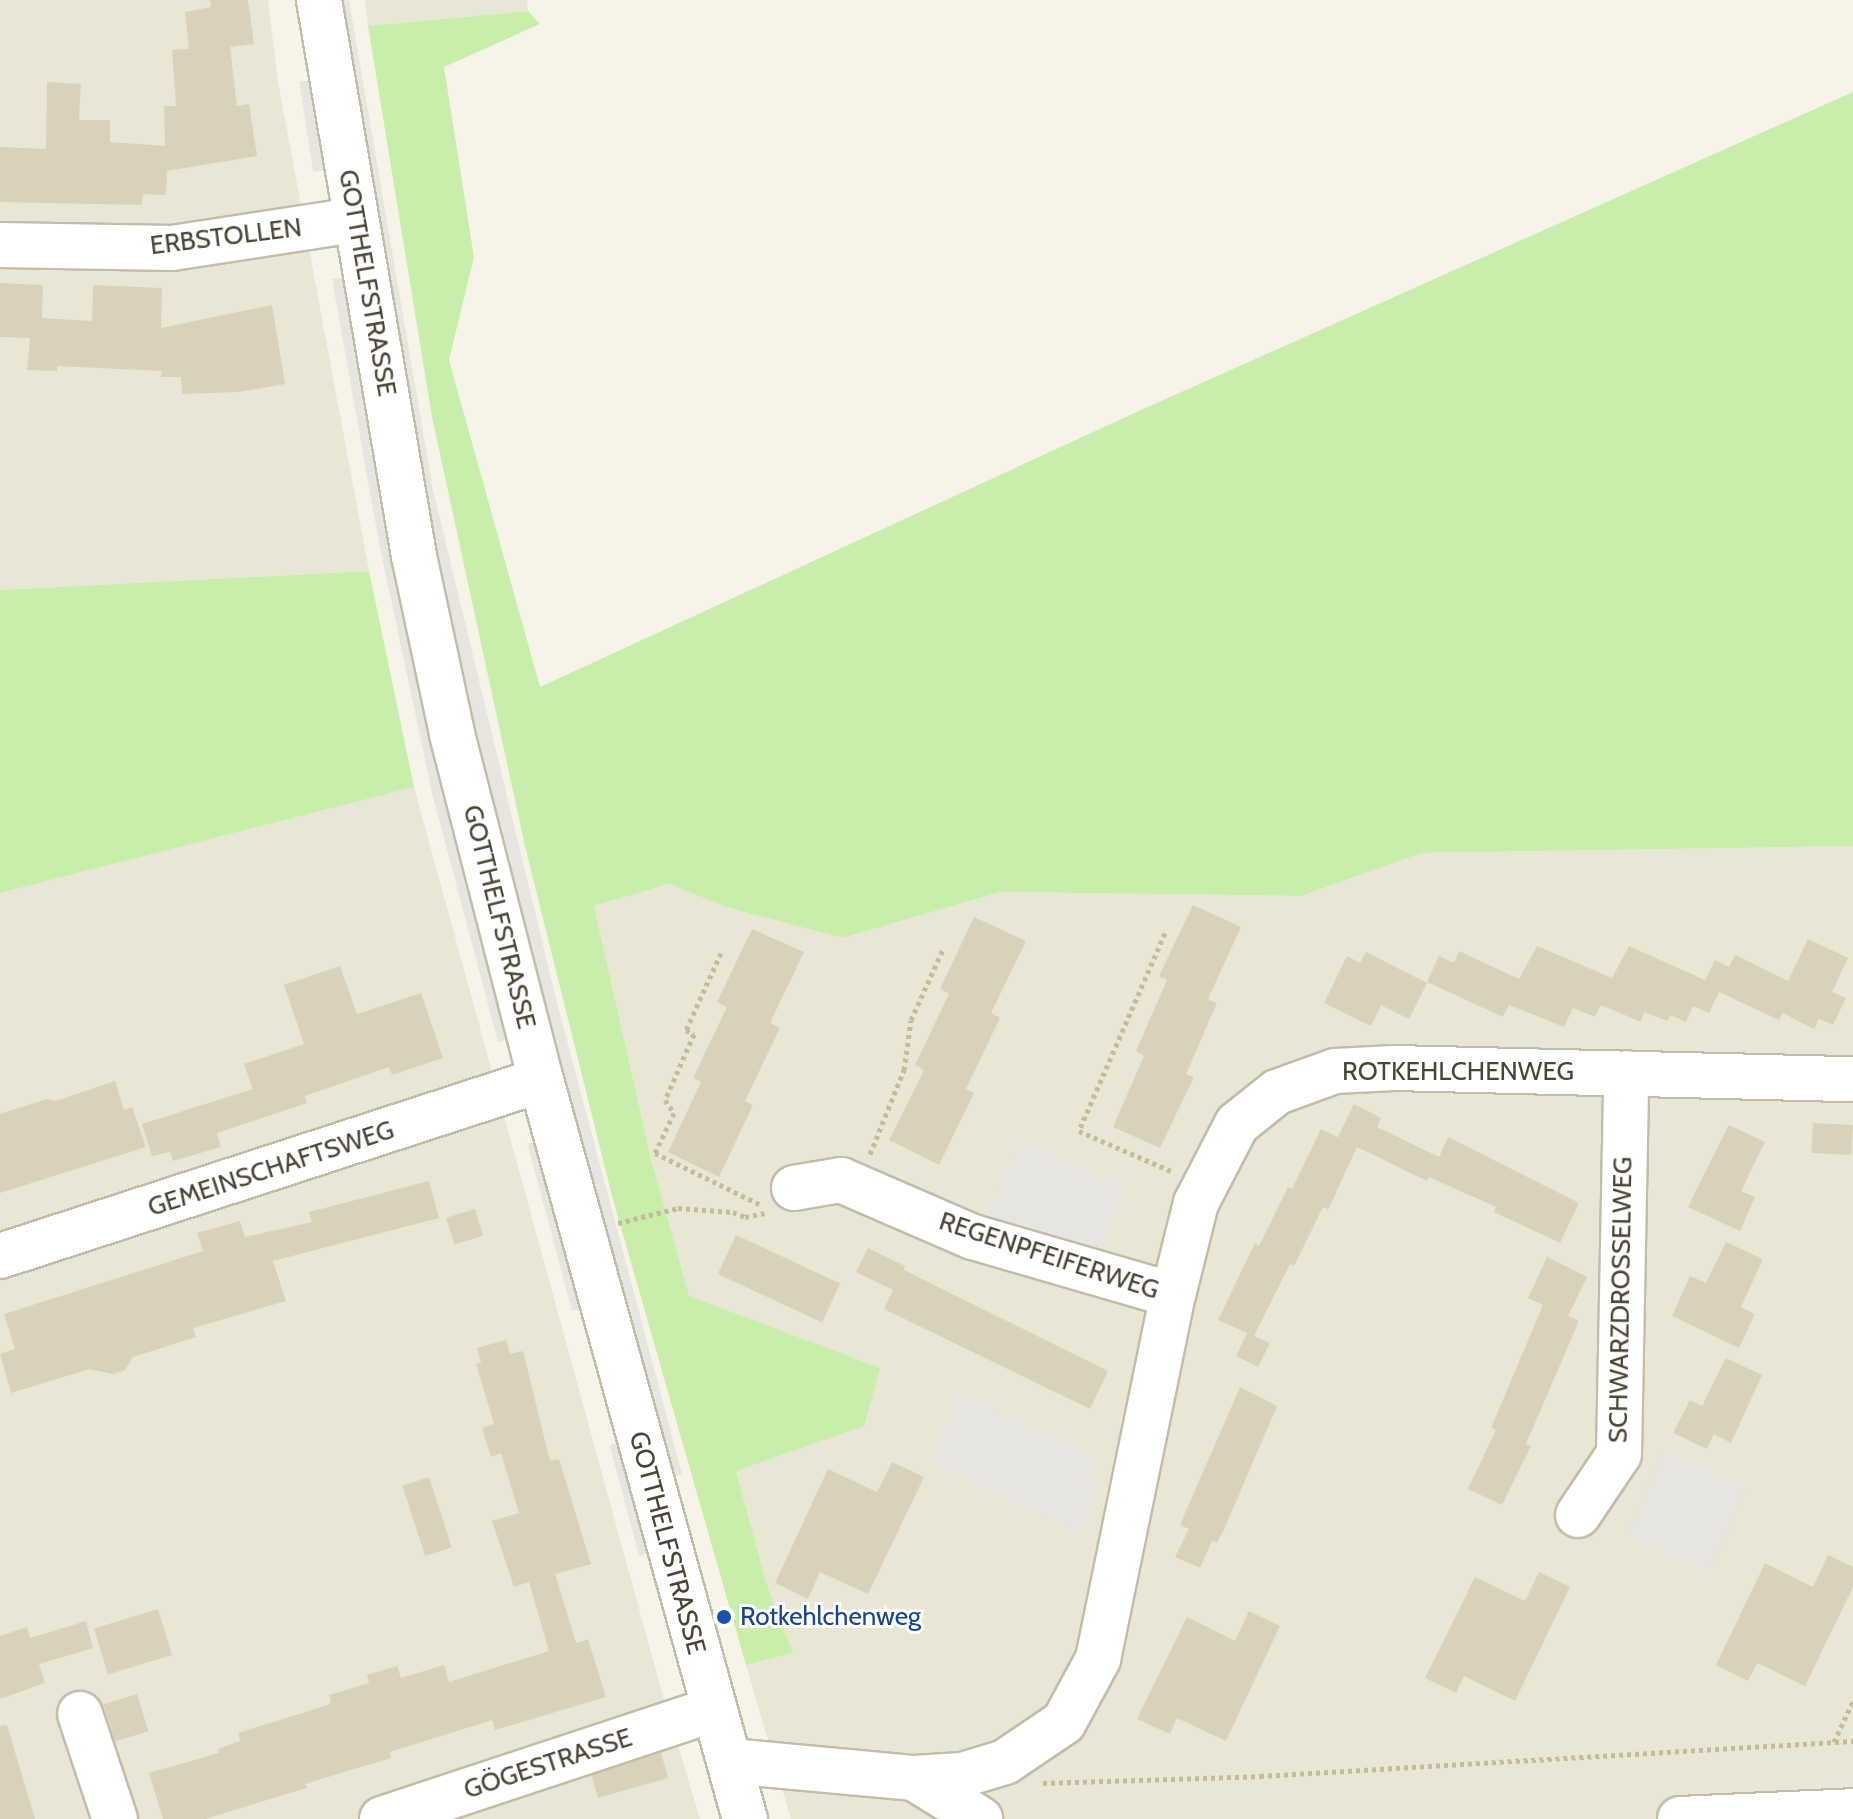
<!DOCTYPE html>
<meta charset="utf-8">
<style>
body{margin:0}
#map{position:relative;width:1853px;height:1819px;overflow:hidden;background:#f6f3e8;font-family:Cabin,sans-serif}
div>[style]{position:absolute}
.residential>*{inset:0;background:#eae6d5}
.green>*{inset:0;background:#c9eeac}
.parking>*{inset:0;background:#e7e5e0;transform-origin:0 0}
.building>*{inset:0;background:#d9d1bc;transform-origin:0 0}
.path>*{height:5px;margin-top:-2.5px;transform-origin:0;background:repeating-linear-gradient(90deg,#c6bb99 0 4px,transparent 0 8px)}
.roads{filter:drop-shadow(2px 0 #c2bda9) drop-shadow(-2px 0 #c2bda9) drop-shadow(0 2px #c2bda9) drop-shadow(0 -2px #c2bda9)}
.minor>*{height:44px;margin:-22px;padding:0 22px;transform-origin:22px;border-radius:22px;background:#fff}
.dots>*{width:22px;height:22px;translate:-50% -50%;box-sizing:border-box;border:4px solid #fff;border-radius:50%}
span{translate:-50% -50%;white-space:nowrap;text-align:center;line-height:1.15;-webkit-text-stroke:6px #fff;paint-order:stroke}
.street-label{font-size:26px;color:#4a4435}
.transit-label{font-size:26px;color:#164399}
.left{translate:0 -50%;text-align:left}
</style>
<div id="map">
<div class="residential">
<i style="clip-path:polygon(0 0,268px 0,278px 82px,369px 571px,0 590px)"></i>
<i style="clip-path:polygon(365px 0,527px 0,528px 11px,368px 26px)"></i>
<i style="clip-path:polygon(414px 787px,661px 1689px,700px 1819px,0 1819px,0 893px)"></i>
<i style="clip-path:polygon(1853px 846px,1853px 1819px,791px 1819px,746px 1665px,793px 1653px,766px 1582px,651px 1159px,594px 906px,669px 884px,729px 908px,843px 938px,1000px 892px,1301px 896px,1422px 853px)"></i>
</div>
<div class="green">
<i style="clip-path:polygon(528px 11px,540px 24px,444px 67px,474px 257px,449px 360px,540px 687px,1141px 410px,1853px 92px,1853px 846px,1422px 853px,1301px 896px,1000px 892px,843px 938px,729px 908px,669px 884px,594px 906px,651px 1159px,689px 1296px,880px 1368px,864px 1426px,736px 1471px,766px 1582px,793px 1653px,746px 1665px,612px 1196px,524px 842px,432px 417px,368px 26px)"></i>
<i style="clip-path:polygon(369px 571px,414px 787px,0 893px,0 590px)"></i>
</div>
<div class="parking">
<i style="clip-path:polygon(339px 0,349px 0,433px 490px,557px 1003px,682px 1474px,670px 1478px,558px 1069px,454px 662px)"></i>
<i style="left:311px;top:80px;width:91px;height:12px;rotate:81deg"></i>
<i style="clip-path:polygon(344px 278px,370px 428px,510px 1039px,498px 1042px,433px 797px,379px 543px,332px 279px)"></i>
<i style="clip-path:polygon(1021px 1140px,1127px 1189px,1101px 1248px,986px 1215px)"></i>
<i style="left:538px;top:1141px;width:173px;height:11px;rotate:75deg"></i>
<i style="clip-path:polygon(958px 1393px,1094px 1456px,1085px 1479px,1100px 1486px,1079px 1534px,930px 1463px)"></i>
<i style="left:620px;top:1442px;width:115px;height:11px;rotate:75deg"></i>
<i style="left:1664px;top:1451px;width:90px;height:92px;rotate:24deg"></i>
</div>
<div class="building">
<i style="clip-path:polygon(210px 0,248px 0,254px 44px,230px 47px,237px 106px,249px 104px,257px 156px,167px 171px,166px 195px,143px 194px,142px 205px,0 202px,0 147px,46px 149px,47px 82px,81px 84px,79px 120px,110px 120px,110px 142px,165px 146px,164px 106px,176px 106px,172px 50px,189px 49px,185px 12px,211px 7px)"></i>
<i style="clip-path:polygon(0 283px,43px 285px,42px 318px,92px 321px,93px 285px,162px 288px,161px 328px,272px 305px,285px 384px,239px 392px,182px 394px,181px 377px,161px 377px,162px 371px,57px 366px,57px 371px,27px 370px,30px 338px,0 337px)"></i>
<i style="clip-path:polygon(1193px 905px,1241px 927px,1208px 999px,1217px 1003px,1186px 1074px,1194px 1077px,1160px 1148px,1113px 1127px,1144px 1056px,1136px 1051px,1167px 980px,1159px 976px)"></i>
<i style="clip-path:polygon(974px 917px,1026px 941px,991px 1013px,1000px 1018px,966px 1089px,974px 1093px,939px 1165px,889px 1140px,924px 1070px,915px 1065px,949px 994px,940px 989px)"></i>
<i style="clip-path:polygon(752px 929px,804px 952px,770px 1023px,780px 1028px,745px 1101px,753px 1105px,719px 1177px,668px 1152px,701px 1082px,693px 1078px,727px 1007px,717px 1002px)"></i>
<i style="clip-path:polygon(1808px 939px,1848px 958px,1832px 992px,1846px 998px,1833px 1025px,1819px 1019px,1814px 1029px,1783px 1013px,1779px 1020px,1719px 992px,1709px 1013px,1693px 1006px,1686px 1022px,1670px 1015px,1667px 1021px,1644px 1012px,1641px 1022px,1601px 1005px,1595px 1017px,1573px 1008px,1564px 1027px,1509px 1005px,1503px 1017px,1427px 982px,1439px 956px,1454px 963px,1459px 951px,1519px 979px,1537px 946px,1612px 978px,1629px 946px,1705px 980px,1715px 960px,1729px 967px,1735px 955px,1788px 981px)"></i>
<i style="clip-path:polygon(1366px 952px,1427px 983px,1409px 1019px,1381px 1005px,1371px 1026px,1324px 1003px,1347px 956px,1360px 963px)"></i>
<i style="clip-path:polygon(340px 966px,357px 1014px,421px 993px,443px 1058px,392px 1075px,389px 1067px,305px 1096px,307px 1103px,217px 1133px,221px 1147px,173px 1161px,170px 1152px,152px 1156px,142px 1124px,253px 1089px,244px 1064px,304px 1044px,284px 985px)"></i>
<i style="clip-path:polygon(115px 1081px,124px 1110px,132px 1107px,146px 1147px,0 1193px,0 1114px,47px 1099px,56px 1101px)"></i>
<i style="clip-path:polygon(1354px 1104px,1381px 1118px,1377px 1127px,1439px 1157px,1448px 1137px,1579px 1203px,1560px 1243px,1494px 1212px,1496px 1207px,1429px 1177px,1431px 1174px,1427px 1181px,1357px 1147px,1328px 1210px,1323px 1207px,1294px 1266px,1290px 1264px,1254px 1336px,1270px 1343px,1258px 1367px,1236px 1356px,1247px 1333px,1218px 1320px,1255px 1243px,1259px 1246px,1288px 1187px,1292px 1189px,1321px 1129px,1348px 1142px,1338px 1137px)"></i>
<i style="left:1813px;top:1123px;width:40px;height:30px;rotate:3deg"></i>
<i style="clip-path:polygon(1729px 1125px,1765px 1142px,1741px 1191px,1755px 1197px,1740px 1231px,1688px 1207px)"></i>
<i style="clip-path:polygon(429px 1181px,439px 1218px,273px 1261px,286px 1301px,193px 1328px,196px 1337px,133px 1357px,125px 1370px,113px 1374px,89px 1369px,11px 1393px,0 1354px,15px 1349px,4px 1314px,203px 1251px,197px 1233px,240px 1221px,245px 1237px,312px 1222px,309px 1212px)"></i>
<i style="left:475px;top:1209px;width:28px;height:30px;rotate:73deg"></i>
<i style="left:736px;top:1235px;width:115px;height:43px;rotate:25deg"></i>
<i style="clip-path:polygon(1726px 1242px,1763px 1259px,1741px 1307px,1755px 1314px,1739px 1348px,1672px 1316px,1690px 1276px,1706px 1283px)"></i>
<i style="clip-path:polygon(868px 1248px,905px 1266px,904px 1270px,1108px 1371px,1090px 1409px,884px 1309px,893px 1290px,856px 1272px)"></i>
<i style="clip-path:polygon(1547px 1257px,1587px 1277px,1568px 1316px,1579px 1321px,1526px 1444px,1531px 1446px,1502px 1505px,1468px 1489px,1496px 1430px,1491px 1428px,1543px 1305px,1528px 1298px)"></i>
<i style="clip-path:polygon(506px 1340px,510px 1354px,523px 1351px,550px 1461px,559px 1459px,591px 1564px,555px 1574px,576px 1643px,588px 1639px,606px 1697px,495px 1730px,492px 1720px,390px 1752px,391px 1758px,305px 1784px,307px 1788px,205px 1819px,163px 1819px,149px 1773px,219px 1753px,218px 1749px,240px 1741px,238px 1733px,328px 1705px,331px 1702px,329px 1695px,369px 1683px,367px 1675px,397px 1666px,401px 1678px,444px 1665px,449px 1682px,549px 1651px,529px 1582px,514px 1587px,492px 1521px,519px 1513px,501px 1453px,491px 1457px,482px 1428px,494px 1424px,476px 1364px,481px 1363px,477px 1348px)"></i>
<i style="clip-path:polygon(1726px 1358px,1762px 1375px,1731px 1443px,1714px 1434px,1707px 1449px,1673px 1433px,1690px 1400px,1702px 1406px)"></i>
<i style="clip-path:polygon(1240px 1387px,1277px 1406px,1225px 1527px,1217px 1543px,1212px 1541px,1200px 1568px,1175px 1557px,1189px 1529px,1180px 1525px)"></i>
<i style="clip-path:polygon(892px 1462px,924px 1477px,868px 1594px,820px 1572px,808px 1599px,775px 1583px,828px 1469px,877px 1492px)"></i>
<i style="left:429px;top:1477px;width:74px;height:28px;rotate:72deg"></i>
<i style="clip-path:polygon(1828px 1555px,1853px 1567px,1853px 1587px,1805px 1686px,1757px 1663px,1748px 1681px,1716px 1665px,1765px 1563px,1813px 1587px)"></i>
<i style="clip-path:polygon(1539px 1572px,1570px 1587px,1515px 1701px,1464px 1676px,1456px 1693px,1425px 1678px,1475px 1577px,1525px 1601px)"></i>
<i style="left:158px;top:1609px;width:48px;height:67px;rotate:73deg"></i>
<i style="clip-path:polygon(1249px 1611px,1280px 1626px,1226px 1741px,1177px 1718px,1170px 1734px,1137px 1719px,1187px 1617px,1235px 1641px)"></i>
<i style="clip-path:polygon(86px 1621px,93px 1648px,39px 1664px,45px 1683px,0 1699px,0 1636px,27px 1627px,30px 1638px)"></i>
<i style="left:137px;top:1694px;width:39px;height:35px;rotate:73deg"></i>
<i style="clip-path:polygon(7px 1725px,35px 1819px,0 1819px,0 1726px)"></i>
<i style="left:661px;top:1753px;width:26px;height:73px;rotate:74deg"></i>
</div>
<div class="path">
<i style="left:1165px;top:933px;width:216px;rotate:113.5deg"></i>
<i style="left:1079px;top:1131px;width:100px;rotate:23.5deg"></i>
<i style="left:721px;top:953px;width:85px;rotate:114.4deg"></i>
<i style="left:686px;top:1030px;width:9px;rotate:27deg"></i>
<i style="left:694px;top:1034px;width:72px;rotate:113.7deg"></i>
<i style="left:665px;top:1100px;width:16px;rotate:55deg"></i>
<i style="left:674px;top:1113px;width:44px;rotate:115.4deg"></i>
<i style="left:655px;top:1153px;width:118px;rotate:26.1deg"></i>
<i style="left:870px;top:1154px;width:91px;rotate:-68deg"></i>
<i style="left:904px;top:1070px;width:50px;rotate:-82deg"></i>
<i style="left:911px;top:1020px;width:78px;rotate:-65.7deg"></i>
<i style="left:618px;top:1223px;width:62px;rotate:-14deg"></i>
<i style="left:678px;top:1208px;width:55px;rotate:4.2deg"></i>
<i style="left:733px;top:1212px;width:13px;rotate:23deg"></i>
<i style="left:745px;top:1217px;width:20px;rotate:-11deg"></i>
<i style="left:1834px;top:1742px;width:45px;rotate:-65.1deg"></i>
<i style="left:1043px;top:1783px;width:217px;rotate:-1.8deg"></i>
<i style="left:1260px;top:1776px;width:594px;rotate:-3.38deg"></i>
</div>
<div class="roads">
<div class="minor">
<i style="left:319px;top:0;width:564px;rotate:80.3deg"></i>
<i style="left:414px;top:556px;width:182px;rotate:77.9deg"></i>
<i style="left:452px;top:734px;width:357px;rotate:75.6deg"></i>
<i style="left:541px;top:1080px;width:767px;rotate:74.57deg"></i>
<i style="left:0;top:245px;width:172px;rotate:1deg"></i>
<i style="left:172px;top:248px;width:185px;rotate:-8.7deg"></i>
<i style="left:794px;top:1188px;width:48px;rotate:-9.7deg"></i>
<i style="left:841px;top:1180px;width:144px;rotate:23.4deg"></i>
<i style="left:973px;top:1237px;width:208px;rotate:16.2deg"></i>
<i style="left:0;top:1256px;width:569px;rotate:-18.02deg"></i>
<i style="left:1578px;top:1515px;width:73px;rotate:-56.1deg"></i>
<i style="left:1619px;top:1454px;width:381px;rotate:-88.9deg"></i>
<i style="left:80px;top:1714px;width:111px;rotate:71.6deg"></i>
<i style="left:730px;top:1761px;width:185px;rotate:5.3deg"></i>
<i style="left:914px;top:1778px;width:48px;rotate:-3.6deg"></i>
<i style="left:962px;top:1775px;width:45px;rotate:-16.8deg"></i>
<i style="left:1005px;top:1762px;width:71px;rotate:-34.1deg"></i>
<i style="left:1064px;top:1722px;width:72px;rotate:-61.6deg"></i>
<i style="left:1098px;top:1659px;width:372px;rotate:-78.4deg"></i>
<i style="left:1173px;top:1295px;width:95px;rotate:-76deg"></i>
<i style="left:1196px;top:1203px;width:89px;rotate:-62.6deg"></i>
<i style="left:1237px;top:1124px;width:51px;rotate:-38.7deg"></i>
<i style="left:1277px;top:1092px;width:62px;rotate:-19.9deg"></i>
<i style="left:1335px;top:1071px;width:59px;rotate:-2.9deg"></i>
<i style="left:1394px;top:1068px;width:459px;rotate:1.4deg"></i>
<i style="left:914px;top:1778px;width:78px;rotate:31.8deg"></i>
<i style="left:382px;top:1819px;width:350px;rotate:-18.3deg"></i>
<i style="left:1680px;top:1819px;width:173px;rotate:-2.6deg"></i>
</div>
</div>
<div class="dots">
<i style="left:724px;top:1617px;background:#1a4fb4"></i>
</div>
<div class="street-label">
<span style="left:226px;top:237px;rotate:-7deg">ERBSTOLLEN</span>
<span style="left:367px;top:283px;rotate:80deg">GOTTHELFSTRASSE</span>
<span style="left:499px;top:917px;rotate:76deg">GOTTHELFSTRASSE</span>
<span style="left:1458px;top:1072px">ROTKEHLCHENWEG</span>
<span style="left:271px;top:1169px;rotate:-18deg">GEMEINSCHAFTSWEG</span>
<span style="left:1049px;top:1256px;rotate:18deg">REGENPFEIFERWEG</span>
<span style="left:1621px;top:1300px;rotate:-89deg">SCHWARZDROSSELWEG</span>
<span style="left:667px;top:1543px;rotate:75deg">GOTTHELFSTRASSE</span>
<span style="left:548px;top:1764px;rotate:-18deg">GÖGESTRASSE</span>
</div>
<div class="transit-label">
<span class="left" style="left:740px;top:1617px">Rotkehlchenweg</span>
</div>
</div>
